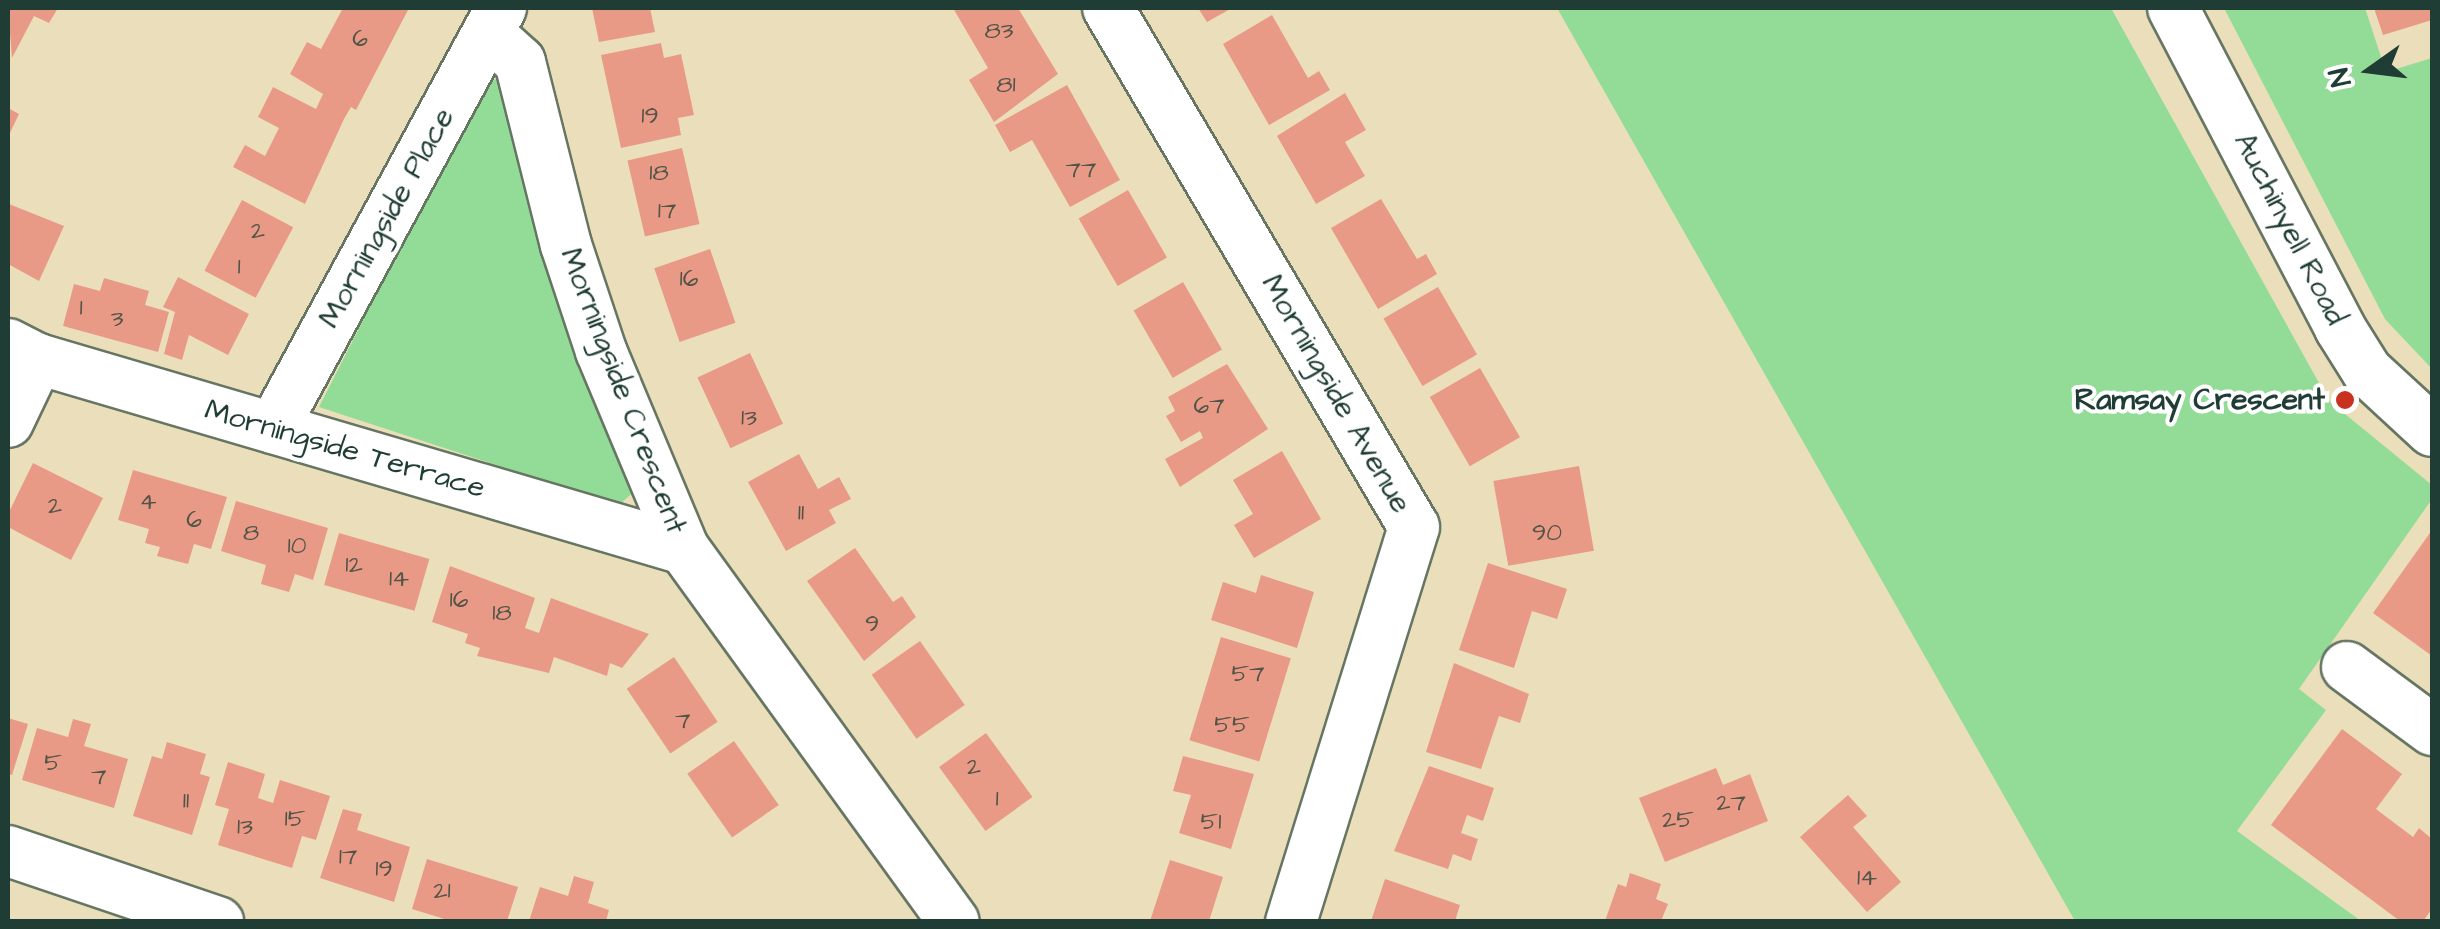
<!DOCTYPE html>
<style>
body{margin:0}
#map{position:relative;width:2440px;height:929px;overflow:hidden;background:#eadfba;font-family:"Architects Daughter",sans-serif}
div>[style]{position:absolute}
.green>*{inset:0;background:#93dc97}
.building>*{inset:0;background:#e99a86;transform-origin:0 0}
.roads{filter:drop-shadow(2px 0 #667663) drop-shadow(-2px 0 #667663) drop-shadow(0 2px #667663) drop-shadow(0 -2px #667663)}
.minor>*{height:50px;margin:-25px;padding:0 25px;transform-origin:25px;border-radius:25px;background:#fff}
.dots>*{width:28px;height:28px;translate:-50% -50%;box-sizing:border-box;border:5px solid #fff;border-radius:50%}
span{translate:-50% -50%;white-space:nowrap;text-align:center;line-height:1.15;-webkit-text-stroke:8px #fff;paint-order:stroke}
.number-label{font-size:25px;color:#525448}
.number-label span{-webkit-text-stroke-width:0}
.street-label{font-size:30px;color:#1f3d34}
.poi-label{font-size:30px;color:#1f3d34;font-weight:700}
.right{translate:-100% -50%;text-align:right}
.frame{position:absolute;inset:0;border:10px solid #1f3d34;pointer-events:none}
.north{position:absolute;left:2320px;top:20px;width:100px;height:100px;-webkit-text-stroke:8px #fff;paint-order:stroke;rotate:256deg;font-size:28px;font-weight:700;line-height:40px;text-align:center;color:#1f3d34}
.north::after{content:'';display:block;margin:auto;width:35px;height:45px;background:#1f3d34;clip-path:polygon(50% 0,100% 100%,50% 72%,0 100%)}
</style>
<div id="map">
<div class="green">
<i style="clip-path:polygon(1557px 8px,2111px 8px,2329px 401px,2432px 485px,2432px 499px,2299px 689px,2326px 710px,2237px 831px,2361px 921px,2075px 921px)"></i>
<i style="clip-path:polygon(2224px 8px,2365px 8px,2386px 72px,2432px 58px,2432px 369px,2385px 319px)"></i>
<i style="clip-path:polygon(486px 78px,505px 81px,637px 489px,619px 505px,319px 407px)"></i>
</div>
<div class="building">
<i style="clip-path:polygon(8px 8px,58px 8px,49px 23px,34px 16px,12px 58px)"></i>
<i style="clip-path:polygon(343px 8px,409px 8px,356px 110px,351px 107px,344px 119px,305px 204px,233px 167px,245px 145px,265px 156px,279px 128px,258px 117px,273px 87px,316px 109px,323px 94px,290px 74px,307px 42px,321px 49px)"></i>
<i style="clip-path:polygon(592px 8px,650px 8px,655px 32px,599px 42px)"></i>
<i style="clip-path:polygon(953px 8px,1018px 8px,1058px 74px,994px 122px,969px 80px,988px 68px)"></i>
<i style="clip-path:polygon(1198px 8px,1232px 8px,1207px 22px)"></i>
<i style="clip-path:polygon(2374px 8px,2432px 8px,2432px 20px,2383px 35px)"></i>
<i style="clip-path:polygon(1272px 15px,1308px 78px,1319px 71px,1330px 90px,1269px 125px,1223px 44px)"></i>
<i style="clip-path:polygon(661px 43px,664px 58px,681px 54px,694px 115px,678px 118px,681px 135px,621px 148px,601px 55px)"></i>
<i style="clip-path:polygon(1067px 85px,1120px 180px,1070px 207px,1032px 140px,1010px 152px,995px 125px)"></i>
<i style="clip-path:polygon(1345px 93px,1366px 130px,1345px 142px,1365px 176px,1316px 204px,1277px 136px)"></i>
<i style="clip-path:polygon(8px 108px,19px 114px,8px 137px)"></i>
<i style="left:682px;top:148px;width:78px;height:56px;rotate:77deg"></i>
<i style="left:1128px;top:190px;width:78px;height:57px;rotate:60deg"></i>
<i style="clip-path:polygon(1381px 199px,1417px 259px,1426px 254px,1437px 274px,1378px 309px,1331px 228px)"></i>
<i style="left:242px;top:200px;width:58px;height:80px;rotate:28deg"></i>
<i style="clip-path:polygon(9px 204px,64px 226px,39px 281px,8px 264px)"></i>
<i style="left:710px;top:249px;width:78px;height:59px;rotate:71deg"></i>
<i style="clip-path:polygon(178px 277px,249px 314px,228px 355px,189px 335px,182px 360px,164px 354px,175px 312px,163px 307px)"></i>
<i style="clip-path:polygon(104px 278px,149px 291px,145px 305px,169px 312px,158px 352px,63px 326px,74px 284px,100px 291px)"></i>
<i style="left:1183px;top:282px;width:78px;height:57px;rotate:60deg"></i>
<i style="left:1438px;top:287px;width:78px;height:63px;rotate:60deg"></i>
<i style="left:750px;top:353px;width:78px;height:58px;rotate:65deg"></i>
<i style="clip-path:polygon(1227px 364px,1268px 429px,1180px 487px,1165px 459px,1203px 438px,1200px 431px,1181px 442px,1166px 416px,1175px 411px,1168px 397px)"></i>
<i style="left:1480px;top:368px;width:80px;height:58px;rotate:60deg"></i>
<i style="clip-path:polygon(1282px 451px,1321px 519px,1254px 558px,1234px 525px,1253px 514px,1233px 480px)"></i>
<i style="clip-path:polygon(799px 454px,818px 489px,839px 477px,851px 499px,829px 510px,836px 523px,786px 551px,748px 482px)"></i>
<i style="clip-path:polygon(33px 463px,103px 498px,71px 560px,8px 527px,8px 514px)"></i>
<i style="left:1579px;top:466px;width:86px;height:87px;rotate:80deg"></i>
<i style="clip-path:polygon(133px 470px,227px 497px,211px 549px,194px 544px,188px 564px,157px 556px,160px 547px,145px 543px,149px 529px,118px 520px)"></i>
<i style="clip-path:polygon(236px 501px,328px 528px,313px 580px,295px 574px,289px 592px,261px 584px,266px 565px,221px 551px)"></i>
<i style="clip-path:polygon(2432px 530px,2432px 656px,2373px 613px)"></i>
<i style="left:339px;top:533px;width:94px;height:54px;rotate:16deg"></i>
<i style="clip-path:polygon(855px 548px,893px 602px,902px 596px,916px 617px,864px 661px,807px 581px)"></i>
<i style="clip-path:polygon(1488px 563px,1567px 589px,1557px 619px,1532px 611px,1514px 668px,1459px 650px)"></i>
<i style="clip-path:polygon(450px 566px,535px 598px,525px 628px,539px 633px,551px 598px,649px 634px,622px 668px,610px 663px,607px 676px,554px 657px,549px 673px,477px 656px,480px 648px,465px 643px,468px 634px,432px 622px)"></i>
<i style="clip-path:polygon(1261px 575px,1314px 592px,1297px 648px,1211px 620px,1223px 582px,1256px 593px)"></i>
<i style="left:1221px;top:637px;width:73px;height:108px;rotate:17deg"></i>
<i style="left:920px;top:641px;width:78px;height:59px;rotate:55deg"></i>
<i style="left:674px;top:657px;width:78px;height:57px;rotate:56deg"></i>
<i style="clip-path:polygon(1454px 663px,1529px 694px,1520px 723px,1499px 716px,1481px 769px,1426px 752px)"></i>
<i style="clip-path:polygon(8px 718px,28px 724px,12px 775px,8px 774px)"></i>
<i style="clip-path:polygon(73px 719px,91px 724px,84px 746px,128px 759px,114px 808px,22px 780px,37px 728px,68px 737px)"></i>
<i style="clip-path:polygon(2342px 729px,2402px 774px,2376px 809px,2413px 837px,2419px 828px,2432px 839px,2432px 909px,2423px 921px,2400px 921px,2271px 825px)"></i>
<i style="left:986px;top:733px;width:79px;height:58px;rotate:54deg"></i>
<i style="left:734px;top:741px;width:78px;height:57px;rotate:55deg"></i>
<i style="clip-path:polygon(167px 742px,206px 754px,200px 774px,210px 777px,192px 835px,133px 816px,152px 756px,162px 759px)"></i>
<i style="clip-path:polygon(1183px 756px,1254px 774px,1231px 849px,1179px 833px,1191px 795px,1173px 791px)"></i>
<i style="clip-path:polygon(228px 762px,265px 774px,258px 798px,273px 803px,280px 780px,330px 796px,316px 840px,302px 836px,292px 868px,218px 845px,229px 809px,215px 805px)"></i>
<i style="clip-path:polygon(1429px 766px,1494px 788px,1483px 821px,1467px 815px,1461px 833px,1478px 839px,1471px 861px,1453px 854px,1448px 869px,1394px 851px)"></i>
<i style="clip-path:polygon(1716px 768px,1723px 785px,1750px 774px,1768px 821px,1665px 862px,1639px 798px)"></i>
<i style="clip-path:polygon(1848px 795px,1867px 816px,1853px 827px,1901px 882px,1867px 912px,1800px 837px)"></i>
<i style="clip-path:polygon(343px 809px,362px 814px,357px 830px,410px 847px,394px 902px,320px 878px)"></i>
<i style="clip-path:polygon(427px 859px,518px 887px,507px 921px,451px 921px,412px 909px)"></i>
<i style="clip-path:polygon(1170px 860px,1223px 877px,1209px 921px,1150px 921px)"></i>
<i style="clip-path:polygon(1630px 873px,1661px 884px,1656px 899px,1668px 904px,1661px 921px,1605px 921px,1618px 884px,1626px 887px)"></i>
<i style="clip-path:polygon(574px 876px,594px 882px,588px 903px,609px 910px,606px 921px,529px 921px,540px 887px,568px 896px)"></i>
<i style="clip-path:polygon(1385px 879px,1460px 905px,1455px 921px,1371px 921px)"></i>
</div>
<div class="roads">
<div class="minor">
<i style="left:1108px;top:8px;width:602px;rotate:59.48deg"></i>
<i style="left:1414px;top:527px;width:414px;rotate:107.3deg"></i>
<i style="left:2173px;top:8px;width:361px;rotate:62.4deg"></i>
<i style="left:2340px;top:328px;width:51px;rotate:57.9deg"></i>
<i style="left:2367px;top:371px;width:88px;rotate:42.7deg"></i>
<i style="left:488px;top:33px;width:43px;rotate:42.2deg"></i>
<i style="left:520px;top:62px;width:189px;rotate:75.9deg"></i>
<i style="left:566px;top:245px;width:112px;rotate:71.7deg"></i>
<i style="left:601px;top:351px;width:215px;rotate:67.3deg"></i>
<i style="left:684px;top:549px;width:460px;rotate:54.1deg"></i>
<i style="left:8px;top:344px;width:34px;rotate:27deg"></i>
<i style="left:38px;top:359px;width:673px;rotate:16.39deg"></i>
<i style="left:8px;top:422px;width:70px;rotate:-64.5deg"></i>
<i style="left:273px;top:428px;width:478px;rotate:-61.5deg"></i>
<i style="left:2347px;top:667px;width:106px;rotate:36.5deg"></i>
<i style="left:8px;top:851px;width:222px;rotate:18.7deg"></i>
</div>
</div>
<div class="dots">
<i style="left:2345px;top:400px;background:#c8321e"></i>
</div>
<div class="number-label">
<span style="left:999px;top:31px">83</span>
<span style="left:360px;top:39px">6</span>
<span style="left:1006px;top:85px">81</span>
<span style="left:650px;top:116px">19</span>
<span style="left:1081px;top:170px">77</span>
<span style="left:659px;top:173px">18</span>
<span style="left:667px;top:211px">17</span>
<span style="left:258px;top:231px">2</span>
<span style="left:239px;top:267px">1</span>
<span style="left:689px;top:279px">16</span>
<span style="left:81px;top:308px">1</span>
<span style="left:117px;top:319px">3</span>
<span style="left:1209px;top:406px">67</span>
<span style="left:749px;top:418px">13</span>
<span style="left:148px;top:502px">4</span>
<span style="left:55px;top:506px">2</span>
<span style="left:801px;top:513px">11</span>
<span style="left:194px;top:520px">6</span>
<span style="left:251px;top:533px">8</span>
<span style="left:1547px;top:533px">90</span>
<span style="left:297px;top:546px">10</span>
<span style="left:354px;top:565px">12</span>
<span style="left:399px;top:579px">14</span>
<span style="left:459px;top:600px">16</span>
<span style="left:502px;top:613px">18</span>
<span style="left:872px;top:624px">9</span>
<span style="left:1248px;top:674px">57</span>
<span style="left:683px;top:721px">7</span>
<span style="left:1232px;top:725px">55</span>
<span style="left:53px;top:763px">5</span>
<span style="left:974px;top:767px">2</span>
<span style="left:99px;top:777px">7</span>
<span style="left:997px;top:799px">1</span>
<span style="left:186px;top:801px">11</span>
<span style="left:1731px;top:803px">27</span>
<span style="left:295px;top:819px">15</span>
<span style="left:1678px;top:820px">25</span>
<span style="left:1211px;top:822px">51</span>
<span style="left:245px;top:827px">13</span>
<span style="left:348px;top:857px">17</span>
<span style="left:384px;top:869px">19</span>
<span style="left:1867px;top:878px">14</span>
<span style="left:442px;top:891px">21</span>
</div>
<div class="street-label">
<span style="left:387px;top:218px;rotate:-61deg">Morningside Place</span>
<span style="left:2290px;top:229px;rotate:63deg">Auchinyell Road</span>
<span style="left:623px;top:391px;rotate:69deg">Morningside Crescent</span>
<span style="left:1336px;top:394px;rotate:60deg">Morningside Avenue</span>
<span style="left:345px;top:449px;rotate:16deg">Morningside Terrace</span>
</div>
<div class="poi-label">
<span class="right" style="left:2325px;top:400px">Ramsay Crescent</span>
</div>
<div class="frame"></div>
<div class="north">N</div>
</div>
